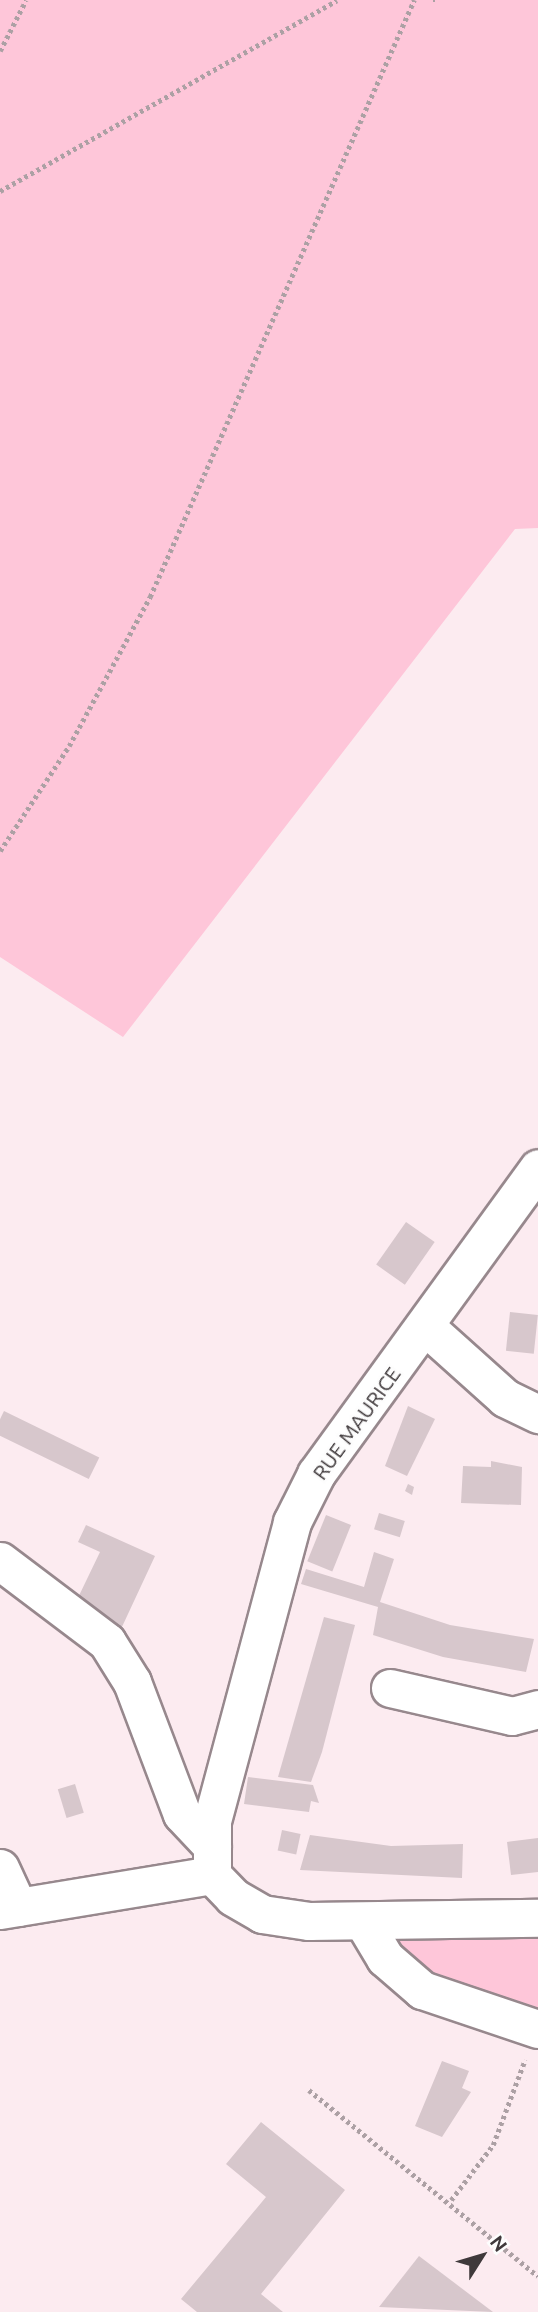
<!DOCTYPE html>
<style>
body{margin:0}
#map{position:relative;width:538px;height:2312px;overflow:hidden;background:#fcebf0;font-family:Ubuntu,sans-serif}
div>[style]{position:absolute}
.green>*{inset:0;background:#fec6d9}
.building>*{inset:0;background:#d7c7cc;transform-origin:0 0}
.path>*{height:4.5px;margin-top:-2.25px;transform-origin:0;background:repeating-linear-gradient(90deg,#aca0a4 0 3.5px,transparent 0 7px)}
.roads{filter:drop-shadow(2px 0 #97888d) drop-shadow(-2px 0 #97888d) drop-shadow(0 2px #97888d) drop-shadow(0 -2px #97888d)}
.minor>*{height:37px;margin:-18.5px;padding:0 18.5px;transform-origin:18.5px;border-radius:18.5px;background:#fff}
span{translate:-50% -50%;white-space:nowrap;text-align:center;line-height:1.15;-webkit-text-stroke:5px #fdfdfd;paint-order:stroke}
.street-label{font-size:21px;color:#3f393b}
.north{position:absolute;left:447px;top:2221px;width:70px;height:70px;-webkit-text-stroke:5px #fdfdfd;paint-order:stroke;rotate:53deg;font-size:19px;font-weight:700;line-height:28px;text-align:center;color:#3f393b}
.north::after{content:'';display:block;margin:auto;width:24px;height:32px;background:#3f393b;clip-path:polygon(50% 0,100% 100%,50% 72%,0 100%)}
</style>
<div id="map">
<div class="green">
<i style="clip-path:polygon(0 0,538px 0,538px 528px,515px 529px,123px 1037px,0 957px)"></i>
<i style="clip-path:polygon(538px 1922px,538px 2019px,426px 1981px,379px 1935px)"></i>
</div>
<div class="building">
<i style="left:406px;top:1222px;width:35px;height:52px;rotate:35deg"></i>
<i style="left:510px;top:1312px;width:28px;height:39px;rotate:6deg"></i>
<i style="clip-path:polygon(408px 1406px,435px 1419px,407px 1476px,385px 1466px)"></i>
<i style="left:4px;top:1411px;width:106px;height:24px;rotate:26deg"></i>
<i style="clip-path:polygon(491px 1461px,522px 1467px,521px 1505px,461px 1503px,463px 1466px,491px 1467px)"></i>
<i style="clip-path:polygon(408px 1484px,414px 1487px,412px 1495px,405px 1491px)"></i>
<i style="left:379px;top:1513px;width:27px;height:17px;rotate:17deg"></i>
<i style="left:326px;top:1515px;width:27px;height:50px;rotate:22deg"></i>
<i style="clip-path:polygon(86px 1525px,155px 1556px,121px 1629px,74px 1606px,100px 1552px,78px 1542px)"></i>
<i style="clip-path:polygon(374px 1552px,394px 1559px,380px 1602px,450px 1625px,534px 1639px,526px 1672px,443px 1657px,373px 1635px,378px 1607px,301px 1584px,306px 1569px,364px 1587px)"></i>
<i style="clip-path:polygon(324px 1617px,355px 1625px,322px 1752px,311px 1782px,278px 1777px)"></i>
<i style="clip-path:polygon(248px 1777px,313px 1785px,319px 1803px,311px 1801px,309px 1812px,244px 1804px)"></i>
<i style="left:75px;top:1784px;width:30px;height:18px;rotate:73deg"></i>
<i style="left:282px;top:1830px;width:19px;height:21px;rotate:12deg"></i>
<i style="clip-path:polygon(310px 1835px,391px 1846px,463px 1844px,462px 1878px,300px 1870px)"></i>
<i style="clip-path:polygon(538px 1838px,538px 1872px,511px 1875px,507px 1842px)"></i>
<i style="clip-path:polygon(442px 2061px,469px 2071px,462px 2088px,471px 2092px,442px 2137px,415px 2126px)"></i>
<i style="clip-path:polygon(261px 2122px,345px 2190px,261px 2294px,283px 2312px,197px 2312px,181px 2299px,266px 2197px,226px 2164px)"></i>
<i style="clip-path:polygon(419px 2256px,493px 2312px,379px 2307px)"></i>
</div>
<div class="path">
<i style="left:433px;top:0;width:2px"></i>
<i style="left:0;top:51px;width:57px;rotate:-63deg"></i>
<i style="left:0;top:191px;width:387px;rotate:-29.5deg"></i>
<i style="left:0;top:851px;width:126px;rotate:-56.7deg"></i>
<i style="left:69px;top:746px;width:170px;rotate:-61.5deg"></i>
<i style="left:150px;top:597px;width:653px;rotate:-66.14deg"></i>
<i style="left:309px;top:2090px;width:295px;rotate:39.1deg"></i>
<i style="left:451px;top:2200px;width:69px;rotate:-52.6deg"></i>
<i style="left:493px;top:2145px;width:91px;rotate:-69.4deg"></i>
</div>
<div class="roads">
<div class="minor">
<i style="left:426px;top:1327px;width:106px;rotate:41.9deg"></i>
<i style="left:505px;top:1398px;width:37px;rotate:26deg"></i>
<i style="left:0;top:1561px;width:134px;rotate:37.1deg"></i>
<i style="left:107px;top:1642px;width:47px;rotate:58deg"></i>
<i style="left:132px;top:1682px;width:141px;rotate:69.3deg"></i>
<i style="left:182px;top:1814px;width:44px;rotate:46.8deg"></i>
<i style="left:390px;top:1688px;width:125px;rotate:12.9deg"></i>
<i style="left:512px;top:1716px;width:27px;rotate:-15deg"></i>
<i style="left:0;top:1868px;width:43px;rotate:65.2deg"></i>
<i style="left:212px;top:1875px;width:54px;rotate:-90deg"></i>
<i style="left:212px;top:1821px;width:310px;rotate:-75deg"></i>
<i style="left:292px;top:1522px;width:54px;rotate:-63.4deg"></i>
<i style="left:316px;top:1474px;width:378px;rotate:-54deg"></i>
<i style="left:0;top:1910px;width:215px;rotate:-9.4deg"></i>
<i style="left:212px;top:1875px;width:30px;rotate:46deg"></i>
<i style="left:233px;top:1897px;width:34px;rotate:30deg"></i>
<i style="left:262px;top:1914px;width:48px;rotate:8.5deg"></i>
<i style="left:309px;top:1921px;width:229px;rotate:-0.8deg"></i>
<i style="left:364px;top:1923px;width:41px;rotate:59deg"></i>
<i style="left:385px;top:1958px;width:49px;rotate:40.9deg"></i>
<i style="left:422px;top:1990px;width:122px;rotate:18.6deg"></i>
</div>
</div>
<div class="street-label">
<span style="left:356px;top:1423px;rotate:-54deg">RUE MAURICE</span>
</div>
<div class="north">N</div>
</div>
